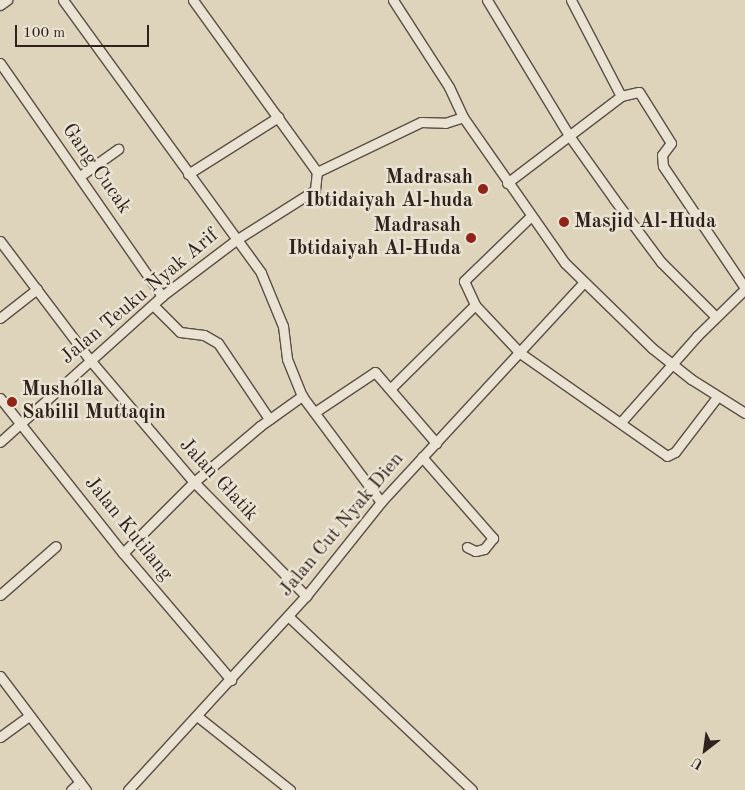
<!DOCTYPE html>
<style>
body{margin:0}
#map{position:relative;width:745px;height:790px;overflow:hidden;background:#ded4bb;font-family:"Old Standard TT",serif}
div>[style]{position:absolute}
.roads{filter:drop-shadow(1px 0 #5b4e44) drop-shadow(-1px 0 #5b4e44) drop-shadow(0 1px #5b4e44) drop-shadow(0 -1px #5b4e44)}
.minor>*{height:9px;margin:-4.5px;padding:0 4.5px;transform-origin:4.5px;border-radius:4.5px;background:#eae3d3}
.dots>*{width:14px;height:14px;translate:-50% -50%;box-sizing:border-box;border:2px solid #eae3d3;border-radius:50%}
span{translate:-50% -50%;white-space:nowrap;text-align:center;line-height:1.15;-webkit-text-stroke:5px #eae3d3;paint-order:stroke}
.street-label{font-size:20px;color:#2f221c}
.poi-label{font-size:20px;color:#2f221c;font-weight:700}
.right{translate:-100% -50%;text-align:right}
.left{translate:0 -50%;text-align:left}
.north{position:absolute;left:680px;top:725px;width:50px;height:50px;-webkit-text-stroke:4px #eae3d3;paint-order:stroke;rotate:210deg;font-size:14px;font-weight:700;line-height:20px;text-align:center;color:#2f221c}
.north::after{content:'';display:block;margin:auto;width:18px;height:22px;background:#2f221c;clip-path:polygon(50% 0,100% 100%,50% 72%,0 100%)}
.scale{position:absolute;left:15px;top:25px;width:134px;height:22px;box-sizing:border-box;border:2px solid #2f221c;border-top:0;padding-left:6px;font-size:15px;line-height:18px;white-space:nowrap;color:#2f221c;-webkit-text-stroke:4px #eae3d3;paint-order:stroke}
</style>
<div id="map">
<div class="roads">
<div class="minor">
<i style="left:63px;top:0;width:337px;rotate:54deg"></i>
<i style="left:261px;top:273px;width:57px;rotate:67.5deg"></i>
<i style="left:283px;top:326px;width:33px;rotate:83deg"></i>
<i style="left:287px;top:359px;width:40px;rotate:68deg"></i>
<i style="left:302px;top:396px;width:132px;rotate:53.3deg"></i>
<i style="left:393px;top:0;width:103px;rotate:57.2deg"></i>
<i style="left:449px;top:87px;width:33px;rotate:65deg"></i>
<i style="left:463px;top:117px;width:178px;rotate:55.1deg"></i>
<i style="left:565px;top:263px;width:122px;rotate:44.3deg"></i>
<i style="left:652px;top:348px;width:50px;rotate:38.5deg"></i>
<i style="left:691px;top:379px;width:64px;rotate:32.2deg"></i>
<i style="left:487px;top:0;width:160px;rotate:58.8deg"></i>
<i style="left:570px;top:137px;width:76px;rotate:54.6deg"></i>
<i style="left:614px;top:199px;width:79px;rotate:53.3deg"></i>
<i style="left:661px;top:262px;width:78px;rotate:45deg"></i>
<i style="left:571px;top:0;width:108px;rotate:62.5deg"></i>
<i style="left:0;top:5px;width:9px;rotate:-36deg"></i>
<i style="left:0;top:63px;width:284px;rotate:55.2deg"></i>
<i style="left:317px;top:172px;width:115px;rotate:-25.7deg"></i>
<i style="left:421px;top:122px;width:24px;rotate:2deg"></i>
<i style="left:445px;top:123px;width:19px;rotate:-18deg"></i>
<i style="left:188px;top:174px;width:107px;rotate:-32.3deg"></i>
<i style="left:80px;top:176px;width:47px;rotate:-35.4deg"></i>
<i style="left:507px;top:183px;width:143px;rotate:-37.3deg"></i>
<i style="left:621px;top:96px;width:18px;rotate:-13deg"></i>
<i style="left:639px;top:92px;width:60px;rotate:57.9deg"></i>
<i style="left:671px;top:143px;width:15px;rotate:127deg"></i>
<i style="left:662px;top:155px;width:11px;rotate:85deg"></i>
<i style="left:663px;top:166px;width:147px;rotate:56.1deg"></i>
<i style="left:530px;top:217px;width:92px;rotate:135.9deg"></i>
<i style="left:464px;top:281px;width:26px;rotate:65deg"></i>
<i style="left:475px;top:305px;width:66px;rotate:46.8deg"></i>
<i style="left:520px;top:353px;width:179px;rotate:35deg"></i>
<i style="left:667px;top:456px;width:9px;rotate:-27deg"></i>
<i style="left:675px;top:452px;width:69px;rotate:-52.6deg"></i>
<i style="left:0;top:241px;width:149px;rotate:52.9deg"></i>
<i style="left:90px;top:360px;width:160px;rotate:49.6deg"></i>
<i style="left:194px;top:482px;width:160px;rotate:45.5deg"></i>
<i style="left:153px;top:305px;width:38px;rotate:45deg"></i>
<i style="left:180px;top:332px;width:24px;rotate:7deg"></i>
<i style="left:204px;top:335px;width:16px;rotate:30deg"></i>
<i style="left:218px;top:343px;width:92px;rotate:56.1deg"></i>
<i style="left:0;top:318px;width:47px;rotate:-38.1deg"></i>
<i style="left:391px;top:388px;width:118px;rotate:-44.7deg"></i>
<i style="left:0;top:398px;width:198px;rotate:51.6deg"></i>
<i style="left:123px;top:553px;width:167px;rotate:49.6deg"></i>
<i style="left:315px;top:412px;width:72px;rotate:-33.7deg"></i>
<i style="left:375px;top:372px;width:94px;rotate:49.3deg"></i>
<i style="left:621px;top:422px;width:115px;rotate:-48.5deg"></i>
<i style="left:697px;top:336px;width:67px;rotate:-44.4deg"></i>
<i style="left:0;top:442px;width:218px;rotate:-42deg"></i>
<i style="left:162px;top:296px;width:93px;rotate:-37.1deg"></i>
<i style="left:236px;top:240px;width:93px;rotate:-32.3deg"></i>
<i style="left:315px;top:190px;width:18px;rotate:-84deg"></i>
<i style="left:317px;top:172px;width:212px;rotate:-125.8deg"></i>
<i style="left:422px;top:457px;width:108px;rotate:48.8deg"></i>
<i style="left:493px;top:538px;width:14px;rotate:129deg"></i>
<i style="left:484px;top:549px;width:9px;rotate:167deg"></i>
<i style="left:475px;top:551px;width:9px;rotate:-153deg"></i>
<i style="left:123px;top:553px;width:100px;rotate:-45deg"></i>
<i style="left:194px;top:482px;width:87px;rotate:-40.3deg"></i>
<i style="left:260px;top:426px;width:52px;rotate:-35.5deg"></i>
<i style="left:0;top:595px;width:74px;rotate:-41.2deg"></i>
<i style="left:288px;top:616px;width:253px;rotate:43.4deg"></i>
<i style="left:0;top:676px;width:143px;rotate:53deg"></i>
<i style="left:197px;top:716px;width:119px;rotate:38.5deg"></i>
<i style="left:0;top:737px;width:36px;rotate:-36deg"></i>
<i style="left:71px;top:790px;width:12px;rotate:-42deg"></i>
<i style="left:128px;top:790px;width:263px;rotate:-47.5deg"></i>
<i style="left:306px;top:596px;width:120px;rotate:-51.4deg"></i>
<i style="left:381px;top:502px;width:298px;rotate:-47.3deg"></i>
</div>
</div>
<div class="dots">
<i style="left:483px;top:189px;background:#8f2418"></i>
<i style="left:564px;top:222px;background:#8f2418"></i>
<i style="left:471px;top:238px;background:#8f2418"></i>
<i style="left:12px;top:402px;background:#8f2418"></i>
</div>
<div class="street-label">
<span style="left:96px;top:169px;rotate:55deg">Gang Cucak</span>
<span style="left:140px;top:297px;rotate:-40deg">Jalan Teuku Nyak Arif</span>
<span style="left:218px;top:480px;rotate:47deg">Jalan Glatik</span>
<span style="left:342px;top:525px;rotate:-50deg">Jalan Cut Nyak Dien</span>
<span style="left:128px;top:529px;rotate:51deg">Jalan Kutilang</span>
</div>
<div class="poi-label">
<span class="right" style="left:473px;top:190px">Madrasah<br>Ibtidaiyah Al-huda</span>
<span class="left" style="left:574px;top:222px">Masjid Al-Huda</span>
<span class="right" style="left:461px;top:238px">Madrasah<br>Ibtidaiyah Al-Huda</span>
<span class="left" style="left:22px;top:402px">Musholla<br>Sabilil Muttaqin</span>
</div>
<div class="north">U</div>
<div class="scale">100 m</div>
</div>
